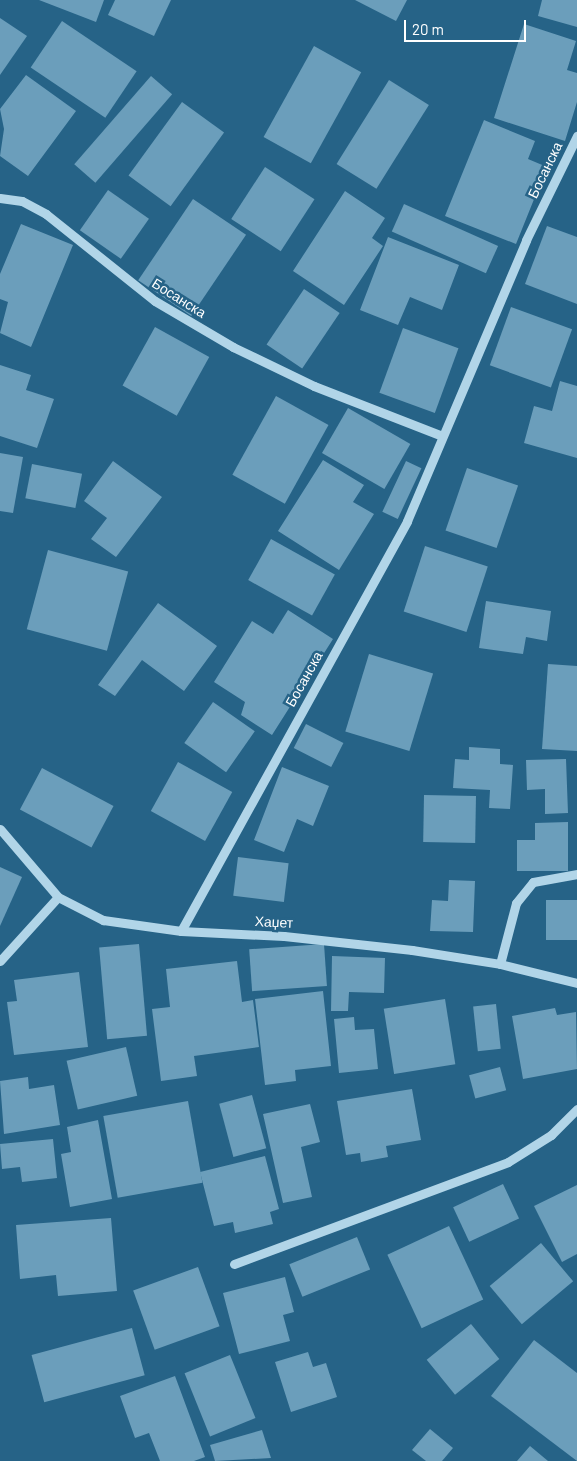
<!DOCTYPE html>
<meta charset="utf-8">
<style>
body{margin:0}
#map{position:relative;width:577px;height:1461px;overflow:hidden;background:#266387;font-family:Barlow,sans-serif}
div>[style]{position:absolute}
.building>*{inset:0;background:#6b9ebb;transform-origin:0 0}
.minor>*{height:9px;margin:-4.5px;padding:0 4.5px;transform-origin:4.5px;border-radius:4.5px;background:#b1d5e8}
span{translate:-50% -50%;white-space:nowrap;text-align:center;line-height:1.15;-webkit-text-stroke:5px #266387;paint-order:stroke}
.street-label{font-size:14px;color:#fff}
.scale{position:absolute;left:404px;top:20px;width:122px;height:22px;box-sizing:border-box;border:2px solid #fff;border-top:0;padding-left:6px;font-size:15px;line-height:18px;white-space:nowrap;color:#fff;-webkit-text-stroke:4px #266387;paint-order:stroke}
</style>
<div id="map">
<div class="building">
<i style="clip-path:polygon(39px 0,104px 0,96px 22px)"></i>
<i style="clip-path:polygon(115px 0,171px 0,154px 36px,108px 15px)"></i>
<i style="clip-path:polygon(355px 0,407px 0,396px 21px)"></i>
<i style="clip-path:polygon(542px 0,577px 0,577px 27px,538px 16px)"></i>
<i style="clip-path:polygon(0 18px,27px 36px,0 75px)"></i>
<i style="left:62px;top:21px;width:90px;height:56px;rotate:34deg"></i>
<i style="clip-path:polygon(524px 24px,576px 41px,567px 70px,577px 73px,577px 102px,565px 141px,494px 118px)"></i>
<i style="left:314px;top:46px;width:54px;height:104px;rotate:29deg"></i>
<i style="clip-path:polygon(26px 75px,76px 111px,28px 176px,0 156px,4px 129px,0 109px)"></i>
<i style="left:151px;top:76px;width:28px;height:117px;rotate:41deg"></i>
<i style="left:389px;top:80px;width:47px;height:99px;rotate:32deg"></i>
<i style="left:182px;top:102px;width:52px;height:91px;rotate:36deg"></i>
<i style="clip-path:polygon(484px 120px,535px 141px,528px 159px,547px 167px,516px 244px,445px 216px)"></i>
<i style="left:265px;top:167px;width:59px;height:62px;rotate:33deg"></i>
<i style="left:108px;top:190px;width:50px;height:49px;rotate:35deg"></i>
<i style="clip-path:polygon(345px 191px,385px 218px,372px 238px,383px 246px,344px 305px,293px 271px)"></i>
<i style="left:193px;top:199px;width:64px;height:98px;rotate:34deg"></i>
<i style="left:404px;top:204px;width:103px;height:30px;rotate:24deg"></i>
<i style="clip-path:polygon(21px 224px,73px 245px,31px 347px,0 333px,8px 302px,0 299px,0 274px)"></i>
<i style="clip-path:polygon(547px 226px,577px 237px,577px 304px,525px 284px)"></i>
<i style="clip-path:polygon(388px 237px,459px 265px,442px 310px,410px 297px,398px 325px,360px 310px)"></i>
<i style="left:304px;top:289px;width:43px;height:67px;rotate:34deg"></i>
<i style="left:511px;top:307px;width:65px;height:62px;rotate:20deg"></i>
<i style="left:155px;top:327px;width:62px;height:67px;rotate:29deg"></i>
<i style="left:403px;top:328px;width:59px;height:69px;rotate:20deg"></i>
<i style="clip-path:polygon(0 365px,31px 375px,26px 390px,54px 399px,37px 448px,0 436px)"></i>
<i style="clip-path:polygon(560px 381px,577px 386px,577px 458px,524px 443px,534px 406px,552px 411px)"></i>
<i style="left:276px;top:396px;width:60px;height:90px;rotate:29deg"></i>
<i style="left:348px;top:408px;width:72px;height:52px;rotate:30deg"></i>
<i style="clip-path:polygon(0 453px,23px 457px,13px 513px,0 511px)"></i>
<i style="clip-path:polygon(323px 460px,364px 485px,353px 502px,374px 514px,339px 570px,278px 531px)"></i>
<i style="clip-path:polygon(113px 461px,162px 497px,116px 557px,91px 539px,107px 518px,84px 501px)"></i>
<i style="left:406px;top:461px;width:17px;height:56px;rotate:25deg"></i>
<i style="left:32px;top:464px;width:51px;height:35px;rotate:11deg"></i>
<i style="left:467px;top:468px;width:54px;height:66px;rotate:19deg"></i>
<i style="left:271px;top:539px;width:73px;height:47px;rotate:29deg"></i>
<i style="left:425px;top:546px;width:66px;height:69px;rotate:18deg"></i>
<i style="left:48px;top:550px;width:83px;height:82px;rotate:15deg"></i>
<i style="clip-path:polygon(486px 601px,551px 611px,547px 641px,526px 637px,523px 654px,479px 648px)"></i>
<i style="clip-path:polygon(158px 603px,217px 646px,184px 691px,142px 660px,115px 696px,98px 685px)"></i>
<i style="clip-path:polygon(288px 610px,333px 639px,272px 735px,241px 715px,245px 702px,214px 682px,252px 621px,273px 634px)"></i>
<i style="left:369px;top:654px;width:67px;height:81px;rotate:17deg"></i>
<i style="clip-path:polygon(548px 664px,577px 666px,577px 751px,542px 749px)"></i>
<i style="left:213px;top:702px;width:51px;height:50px;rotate:35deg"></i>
<i style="left:306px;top:724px;width:42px;height:27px;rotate:27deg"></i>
<i style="clip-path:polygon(469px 747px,500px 749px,500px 764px,513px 765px,510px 809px,489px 808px,490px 790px,453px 788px,455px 759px,469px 760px)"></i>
<i style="clip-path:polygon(566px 759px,568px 813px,545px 814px,545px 789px,527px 790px,526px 760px)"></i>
<i style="left:178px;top:762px;width:62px;height:56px;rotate:29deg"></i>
<i style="clip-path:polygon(282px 767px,329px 786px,313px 826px,297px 819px,284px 852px,254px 840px)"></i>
<i style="left:42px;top:768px;width:81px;height:47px;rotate:28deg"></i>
<i style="left:424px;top:795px;width:52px;height:47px;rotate:1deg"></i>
<i style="clip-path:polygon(568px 822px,568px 871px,517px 871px,517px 840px,535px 840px,535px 823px)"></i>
<i style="left:238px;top:857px;width:51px;height:39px;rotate:7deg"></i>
<i style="clip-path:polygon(0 867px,22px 877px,0 926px)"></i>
<i style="clip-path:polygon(449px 880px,475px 881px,473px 932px,430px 931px,432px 900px,448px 901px)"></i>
<i style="left:577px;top:900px;width:40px;height:31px;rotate:90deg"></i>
<i style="left:139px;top:944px;width:92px;height:40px;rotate:85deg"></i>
<i style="left:324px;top:944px;width:42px;height:75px;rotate:86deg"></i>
<i style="clip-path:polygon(332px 956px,385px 958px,384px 993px,349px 992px,348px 1011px,331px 1011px)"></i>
<i style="clip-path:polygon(237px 961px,242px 1002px,253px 1000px,259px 1047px,194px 1056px,197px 1076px,161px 1081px,152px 1009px,170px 1007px,166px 969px)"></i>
<i style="clip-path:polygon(79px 972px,88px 1047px,14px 1055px,7px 1002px,17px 1001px,14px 980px)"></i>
<i style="clip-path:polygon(323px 991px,331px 1066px,295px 1070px,296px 1081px,265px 1085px,255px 999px)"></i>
<i style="left:445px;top:999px;width:66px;height:62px;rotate:81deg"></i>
<i style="left:496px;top:1004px;width:45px;height:23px;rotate:84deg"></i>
<i style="clip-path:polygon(555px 1008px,557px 1015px,576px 1012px,577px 1069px,523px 1079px,512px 1016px)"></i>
<i style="clip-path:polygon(354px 1017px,355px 1030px,374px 1029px,378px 1069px,339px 1073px,334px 1019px)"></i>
<i style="left:126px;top:1047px;width:50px;height:61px;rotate:77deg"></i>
<i style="left:500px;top:1067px;width:24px;height:32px;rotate:75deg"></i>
<i style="clip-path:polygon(28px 1077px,29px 1089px,54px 1085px,60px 1125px,4px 1134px,0 1081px)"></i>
<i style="clip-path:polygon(412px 1089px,421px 1140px,386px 1146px,388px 1157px,361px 1162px,360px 1153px,346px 1155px,337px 1101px)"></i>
<i style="left:252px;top:1095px;width:55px;height:34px;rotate:75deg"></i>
<i style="left:188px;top:1101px;width:83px;height:86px;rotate:80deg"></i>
<i style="clip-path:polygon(310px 1104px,320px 1142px,301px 1147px,312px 1197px,283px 1203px,263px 1114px)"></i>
<i style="clip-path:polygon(98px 1120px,112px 1199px,70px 1207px,61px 1154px,71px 1152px,67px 1127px)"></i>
<i style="clip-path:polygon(53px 1139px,57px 1178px,22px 1182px,20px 1167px,2px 1169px,0 1144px)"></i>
<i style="clip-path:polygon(265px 1156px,279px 1209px,270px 1212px,273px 1224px,235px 1233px,233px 1222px,214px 1226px,200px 1172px)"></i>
<i style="left:503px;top:1184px;width:38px;height:55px;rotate:65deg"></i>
<i style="clip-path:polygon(577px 1185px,577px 1254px,562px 1262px,534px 1206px)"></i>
<i style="clip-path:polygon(111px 1218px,117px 1291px,58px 1296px,56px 1275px,20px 1279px,16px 1225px)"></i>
<i style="left:449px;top:1226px;width:81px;height:68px;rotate:65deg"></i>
<i style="left:357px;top:1237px;width:35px;height:73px;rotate:68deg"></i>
<i style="left:541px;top:1243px;width:50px;height:67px;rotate:50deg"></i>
<i style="left:198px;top:1267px;width:63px;height:69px;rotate:70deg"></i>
<i style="clip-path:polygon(285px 1277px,294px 1312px,283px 1315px,290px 1341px,239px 1354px,223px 1293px)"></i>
<i style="left:471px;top:1324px;width:45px;height:57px;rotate:51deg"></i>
<i style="left:132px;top:1328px;width:49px;height:104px;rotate:75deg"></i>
<i style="clip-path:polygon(534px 1340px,577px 1373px,577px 1461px,491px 1396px)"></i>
<i style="clip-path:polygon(308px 1352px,313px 1367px,326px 1363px,337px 1397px,291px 1412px,275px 1362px)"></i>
<i style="left:230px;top:1355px;width:68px;height:49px;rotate:68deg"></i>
<i style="clip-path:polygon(175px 1376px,205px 1457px,194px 1461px,160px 1461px,149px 1433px,135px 1438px,120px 1396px)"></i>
<i style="clip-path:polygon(430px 1429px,453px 1448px,442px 1461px,426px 1461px,412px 1450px)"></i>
<i style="clip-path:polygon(262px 1430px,271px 1458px,215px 1461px,210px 1445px)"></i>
<i style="clip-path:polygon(530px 1446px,548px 1461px,517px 1461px)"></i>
</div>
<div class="minor">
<i style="left:0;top:198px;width:22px;rotate:8deg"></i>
<i style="left:22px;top:201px;width:27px;rotate:28deg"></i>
<i style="left:46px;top:214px;width:139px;rotate:38.6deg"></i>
<i style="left:155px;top:301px;width:91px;rotate:30.5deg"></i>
<i style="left:233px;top:347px;width:90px;rotate:25.7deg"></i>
<i style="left:314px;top:386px;width:135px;rotate:21.3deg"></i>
<i style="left:0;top:829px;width:89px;rotate:49.5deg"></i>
<i style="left:58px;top:897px;width:51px;rotate:27.1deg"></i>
<i style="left:103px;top:920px;width:79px;rotate:8deg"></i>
<i style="left:181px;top:931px;width:103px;rotate:2.8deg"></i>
<i style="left:284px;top:936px;width:129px;rotate:6.2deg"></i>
<i style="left:412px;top:950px;width:89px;rotate:9deg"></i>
<i style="left:500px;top:964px;width:79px;rotate:13.9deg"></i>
<i style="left:181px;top:931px;width:468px;rotate:-61.1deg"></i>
<i style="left:407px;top:521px;width:305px;rotate:-67deg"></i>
<i style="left:526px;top:240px;width:116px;rotate:-63.9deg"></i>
<i style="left:0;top:961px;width:86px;rotate:-47.8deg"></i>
<i style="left:500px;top:964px;width:63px;rotate:-75.3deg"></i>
<i style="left:516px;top:903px;width:27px;rotate:-51deg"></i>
<i style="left:533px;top:882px;width:45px;rotate:-10.3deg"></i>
<i style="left:234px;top:1264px;width:292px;rotate:-20.4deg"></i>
<i style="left:508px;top:1162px;width:51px;rotate:-32.1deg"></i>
<i style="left:551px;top:1135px;width:37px;rotate:-45deg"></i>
</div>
<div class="street-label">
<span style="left:545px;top:170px;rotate:-64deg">Босанска</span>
<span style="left:179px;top:298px;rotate:32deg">Босанска</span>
<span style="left:304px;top:679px;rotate:-61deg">Босанска</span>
<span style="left:274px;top:922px;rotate:3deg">Хаџет</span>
</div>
<div class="scale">20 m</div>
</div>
